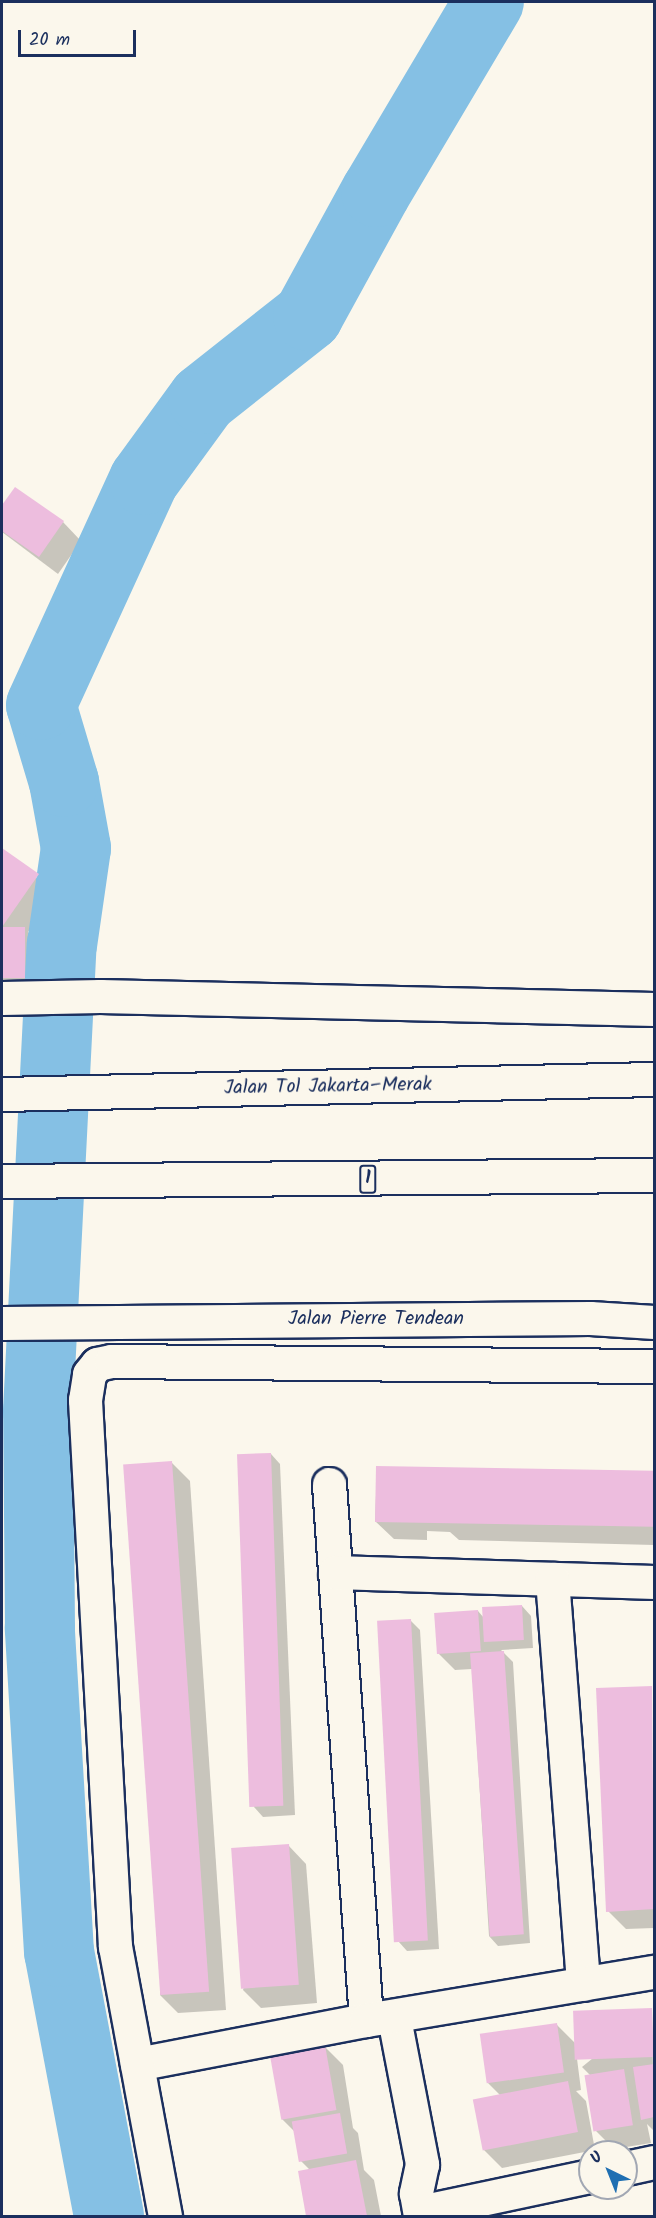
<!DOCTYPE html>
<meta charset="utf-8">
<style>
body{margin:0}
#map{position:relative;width:656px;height:2218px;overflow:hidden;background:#fbf7ec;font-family:Kalam,sans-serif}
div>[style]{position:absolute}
.shadow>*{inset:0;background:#0003}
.river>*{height:70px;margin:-35px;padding:0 35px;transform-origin:35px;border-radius:35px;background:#85c0e4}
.building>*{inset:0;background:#edbdde;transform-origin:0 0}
.roads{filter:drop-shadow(2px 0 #1b2f5e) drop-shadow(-2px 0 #1b2f5e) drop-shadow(0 2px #1b2f5e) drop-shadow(0 -2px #1b2f5e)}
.minor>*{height:33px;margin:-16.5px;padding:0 16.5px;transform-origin:16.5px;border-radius:16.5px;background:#fbf7ec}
.highway>*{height:33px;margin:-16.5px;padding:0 16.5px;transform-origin:16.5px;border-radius:16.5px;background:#fbf7ec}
span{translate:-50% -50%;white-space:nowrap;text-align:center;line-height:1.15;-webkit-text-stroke:5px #fbf7ec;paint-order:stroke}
.shield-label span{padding:2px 4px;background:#fbf7ec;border:2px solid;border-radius:4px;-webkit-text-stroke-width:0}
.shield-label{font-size:18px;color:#1b2f5e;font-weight:700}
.street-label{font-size:20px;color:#1b2f5e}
.frame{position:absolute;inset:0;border:3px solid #1b2f5e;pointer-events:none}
.north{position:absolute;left:578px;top:2140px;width:60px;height:60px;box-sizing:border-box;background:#fbf7ec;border:2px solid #a1a7b3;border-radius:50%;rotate:317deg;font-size:16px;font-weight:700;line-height:24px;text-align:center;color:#1b2f5e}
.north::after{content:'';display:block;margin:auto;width:21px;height:27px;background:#1f6fb2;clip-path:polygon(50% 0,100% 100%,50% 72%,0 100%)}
.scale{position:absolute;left:18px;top:30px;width:118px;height:27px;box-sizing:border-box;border:3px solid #1b2f5e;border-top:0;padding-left:8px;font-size:18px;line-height:21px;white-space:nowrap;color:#1b2f5e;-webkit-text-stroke:4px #fbf7ec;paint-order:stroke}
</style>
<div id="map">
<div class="shadow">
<i style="clip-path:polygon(15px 489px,63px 522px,81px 541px,58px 574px,2px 532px,2px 508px)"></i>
<i style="clip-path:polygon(2px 850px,56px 894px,28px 932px,42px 946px,43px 996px,2px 996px)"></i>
<i style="clip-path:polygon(271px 1454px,280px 1464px,295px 1815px,263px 1817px,254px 1807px)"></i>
<i style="clip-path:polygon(172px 1463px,190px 1481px,226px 2010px,178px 2013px,160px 1995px)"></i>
<i style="clip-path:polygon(377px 1468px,654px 1473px,654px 1545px,459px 1540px,450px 1532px,427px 1531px,427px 1540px,394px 1539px,375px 1521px)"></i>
<i style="clip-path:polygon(522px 1606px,531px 1616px,533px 1648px,501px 1650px,513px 1662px,530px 1943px,498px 1946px,489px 1936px,472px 1669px,455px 1670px,437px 1652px,478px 1611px,484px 1618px)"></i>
<i style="clip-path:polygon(411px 1621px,420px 1630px,439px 1949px,407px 1951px,398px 1941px)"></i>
<i style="clip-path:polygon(651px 1687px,654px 1928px,626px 1929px,608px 1911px)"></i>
<i style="clip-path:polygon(288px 1845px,306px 1864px,317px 2003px,261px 2008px,243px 1990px)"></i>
<i style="clip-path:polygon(652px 2010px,654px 2131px,647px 2124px,651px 2143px,614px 2149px,596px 2131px,591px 2076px,582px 2067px)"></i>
<i style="clip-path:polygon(557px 2025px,575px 2043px,581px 2090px,576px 2091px,586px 2101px,595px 2150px,502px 2168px,484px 2150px,501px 2096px,487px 2082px)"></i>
<i style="clip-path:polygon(325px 2047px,343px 2065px,353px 2128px,358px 2133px,364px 2170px,374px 2180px,381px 2216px,307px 2216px,299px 2172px,310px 2170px,300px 2160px,295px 2132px,282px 2119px)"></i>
</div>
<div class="river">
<i style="left:109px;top:2216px;width:269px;rotate:-100.7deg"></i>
<i style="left:59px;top:1952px;width:325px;rotate:-93.4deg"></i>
<i style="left:40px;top:1628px;width:217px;rotate:-90.5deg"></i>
<i style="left:38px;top:1411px;width:467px;rotate:-87.1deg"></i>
<i style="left:62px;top:945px;width:98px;rotate:-81.8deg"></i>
<i style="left:76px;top:848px;width:67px;rotate:-100.3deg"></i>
<i style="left:64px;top:782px;width:80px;rotate:-106.6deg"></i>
<i style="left:41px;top:705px;width:247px;rotate:-65.4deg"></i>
<i style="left:144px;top:480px;width:100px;rotate:-53.9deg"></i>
<i style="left:203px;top:399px;width:134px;rotate:-38.3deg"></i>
<i style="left:308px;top:316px;width:141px;rotate:-61.3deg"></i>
<i style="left:376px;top:192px;width:221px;rotate:-59.3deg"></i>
</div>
<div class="building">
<i style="clip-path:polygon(15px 487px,64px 521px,39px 557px,2px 531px,2px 505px)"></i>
<i style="clip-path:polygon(2px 848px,39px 874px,2px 927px)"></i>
<i style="left:2px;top:927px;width:23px;height:51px"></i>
<i style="left:271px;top:1453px;width:353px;height:34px;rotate:88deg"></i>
<i style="left:172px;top:1461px;width:532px;height:49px;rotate:86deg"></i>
<i style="left:376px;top:1466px;width:278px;height:56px;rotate:1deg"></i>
<i style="left:522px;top:1605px;width:35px;height:40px;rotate:87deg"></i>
<i style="left:478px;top:1610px;width:41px;height:44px;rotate:86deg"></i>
<i style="left:411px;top:1619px;width:322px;height:34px;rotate:87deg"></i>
<i style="left:504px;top:1651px;width:284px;height:34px;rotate:86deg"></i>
<i style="clip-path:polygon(652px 1686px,654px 1909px,606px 1912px,596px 1688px)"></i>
<i style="left:289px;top:1844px;width:141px;height:58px;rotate:86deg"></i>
<i style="left:652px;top:2008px;width:49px;height:79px;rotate:88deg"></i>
<i style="left:557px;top:2023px;width:50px;height:78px;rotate:82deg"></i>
<i style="left:325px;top:2045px;width:66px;height:56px;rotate:80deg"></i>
<i style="clip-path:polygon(654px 2064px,654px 2117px,641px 2120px,633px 2067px)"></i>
<i style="left:624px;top:2069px;width:57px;height:40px;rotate:81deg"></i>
<i style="left:568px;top:2081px;width:52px;height:97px;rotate:79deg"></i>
<i style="left:340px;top:2113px;width:41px;height:49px;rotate:80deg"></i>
<i style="clip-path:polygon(356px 2160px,367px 2216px,306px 2216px,298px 2171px)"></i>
</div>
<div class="roads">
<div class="minor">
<i style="left:2px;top:998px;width:98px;rotate:-1.2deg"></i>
<i style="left:100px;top:996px;width:554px;rotate:1.34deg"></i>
<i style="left:2px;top:1323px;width:588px;rotate:-0.49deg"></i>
<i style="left:590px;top:1318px;width:64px;rotate:3.6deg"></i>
<i style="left:329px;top:1484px;width:537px;rotate:86.05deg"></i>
<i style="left:335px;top:1572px;width:319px;rotate:1.8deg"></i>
<i style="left:552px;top:1579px;width:406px;rotate:85.6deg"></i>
<i style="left:394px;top:2018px;width:149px;rotate:79.1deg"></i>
<i style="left:422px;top:2164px;width:30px;rotate:102deg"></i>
<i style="left:416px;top:2193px;width:23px;rotate:80deg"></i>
<i style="left:137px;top:2064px;width:233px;rotate:-10.9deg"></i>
<i style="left:366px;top:2020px;width:292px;rotate:-9.5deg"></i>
<i style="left:626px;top:2168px;width:29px;rotate:-12deg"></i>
<i style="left:420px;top:2212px;width:174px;rotate:-12deg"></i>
<i style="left:165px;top:2216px;width:274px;rotate:-100.5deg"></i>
<i style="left:115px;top:1947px;width:548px;rotate:-93.14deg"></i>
<i style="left:85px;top:1400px;width:26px;rotate:-81deg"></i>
<i style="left:89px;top:1374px;width:13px;rotate:-51deg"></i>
<i style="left:97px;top:1364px;width:14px;rotate:-12deg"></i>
<i style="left:111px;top:1361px;width:543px;rotate:0.53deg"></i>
</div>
<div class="highway">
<i style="left:2px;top:1094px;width:652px;rotate:-1.32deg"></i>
<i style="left:2px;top:1181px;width:652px;rotate:-0.53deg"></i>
</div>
</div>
<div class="shield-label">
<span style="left:368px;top:1179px">1</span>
</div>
<div class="street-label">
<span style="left:328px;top:1087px;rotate:-1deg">Jalan Tol Jakarta–Merak</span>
<span style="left:376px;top:1319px">Jalan Pierre Tendean</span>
</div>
<div class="frame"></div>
<div class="north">U</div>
<div class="scale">20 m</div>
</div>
